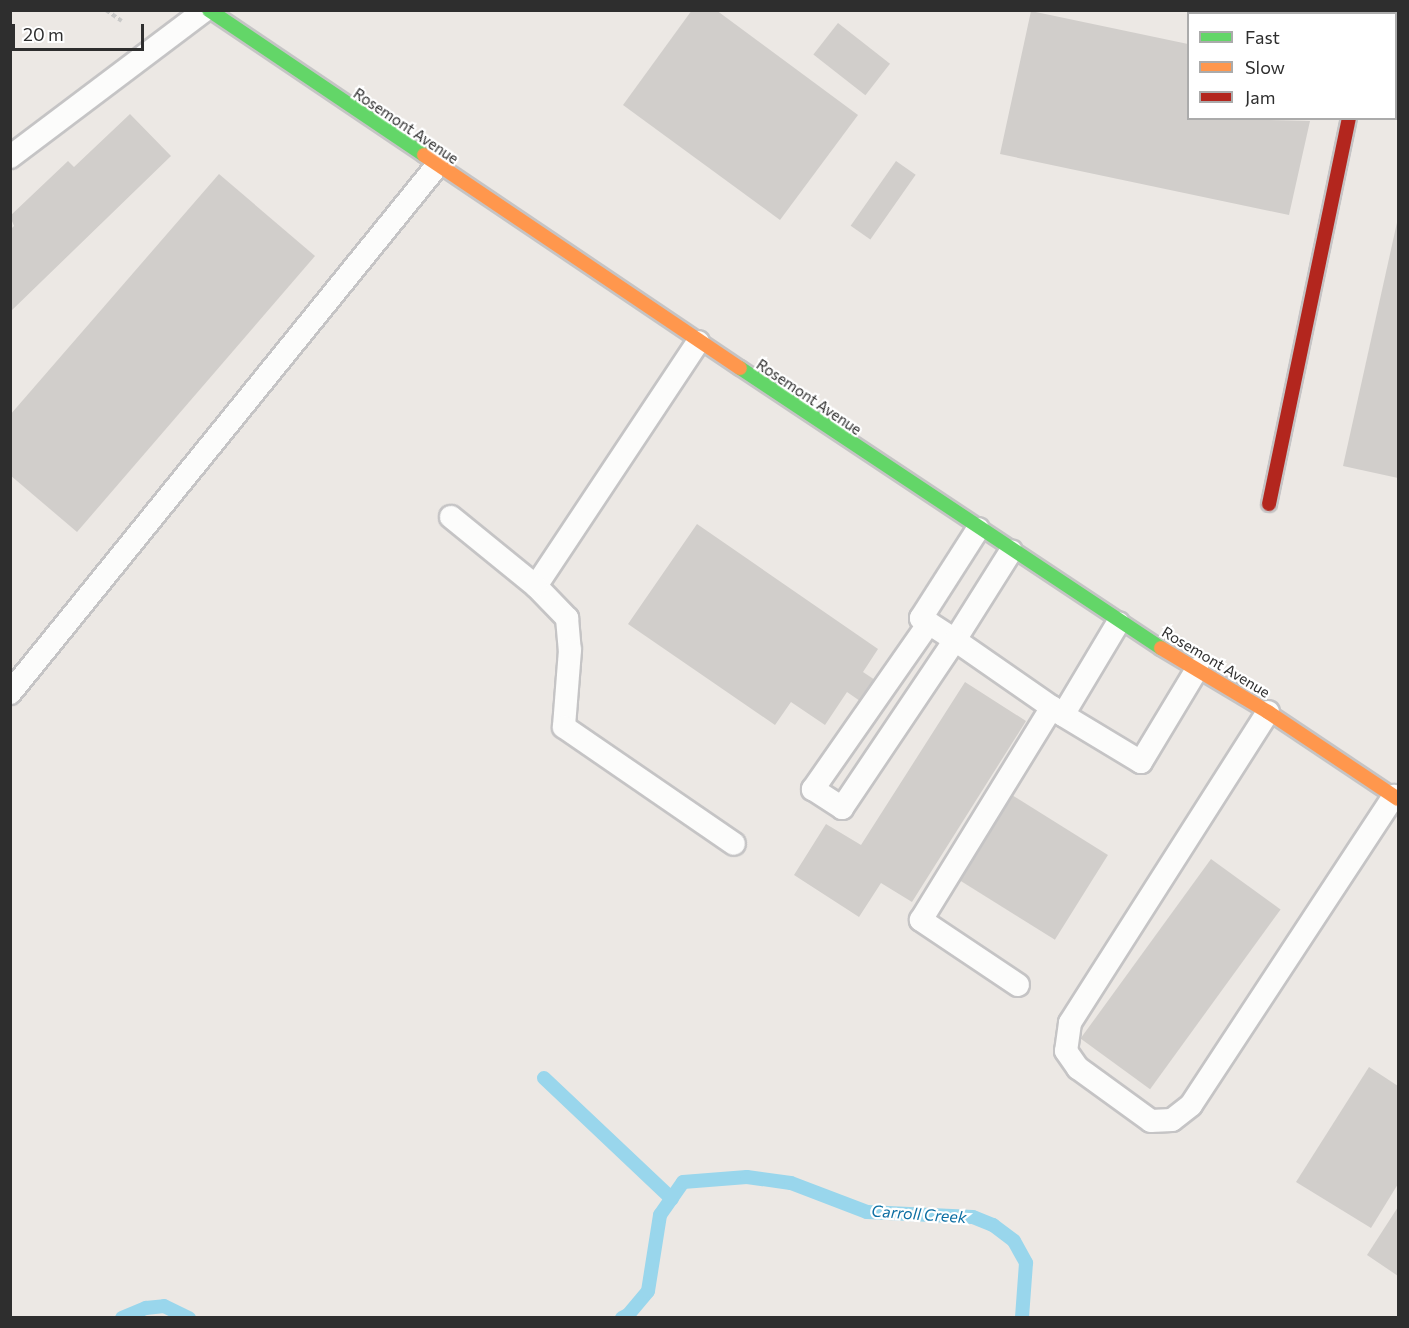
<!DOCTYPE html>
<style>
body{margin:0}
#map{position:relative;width:1409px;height:1328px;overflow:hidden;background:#ece8e4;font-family:Commissioner,sans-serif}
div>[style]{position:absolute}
.stream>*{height:14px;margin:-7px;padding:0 7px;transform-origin:7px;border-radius:7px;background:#99d6ec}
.building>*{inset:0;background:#d1cecb;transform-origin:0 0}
.path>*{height:4px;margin-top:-2px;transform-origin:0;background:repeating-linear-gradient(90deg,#c9c9c8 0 4.5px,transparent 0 7.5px)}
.roads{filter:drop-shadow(2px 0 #c5c4c5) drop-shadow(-2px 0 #c5c4c5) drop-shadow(0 2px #c5c4c5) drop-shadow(0 -2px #c5c4c5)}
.lane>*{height:22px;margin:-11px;padding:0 11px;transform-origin:11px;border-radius:11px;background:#fcfcfb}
.street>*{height:33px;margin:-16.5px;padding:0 16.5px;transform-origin:16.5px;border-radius:16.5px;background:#fcfcfb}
.fast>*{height:14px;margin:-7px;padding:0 7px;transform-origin:7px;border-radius:7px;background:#63d668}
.slow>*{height:14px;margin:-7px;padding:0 7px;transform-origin:7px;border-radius:7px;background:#ff974d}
.jam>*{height:14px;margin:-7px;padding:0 7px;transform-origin:7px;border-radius:7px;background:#b3261e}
span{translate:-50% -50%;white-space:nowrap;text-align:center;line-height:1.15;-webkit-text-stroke:4.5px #fff;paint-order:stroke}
.street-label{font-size:15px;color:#2e2e2e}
.water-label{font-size:16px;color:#0d6fa3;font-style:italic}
.frame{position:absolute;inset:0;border:12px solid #2e2e2e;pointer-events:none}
.legend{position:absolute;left:1187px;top:12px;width:210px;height:108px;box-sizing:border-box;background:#fff;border:2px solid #ababab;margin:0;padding:8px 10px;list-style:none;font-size:18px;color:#2e2e2e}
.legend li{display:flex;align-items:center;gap:12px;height:30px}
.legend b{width:30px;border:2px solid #ababab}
.scale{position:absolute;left:12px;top:24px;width:132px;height:27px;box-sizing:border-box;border:3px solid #2e2e2e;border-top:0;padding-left:8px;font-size:18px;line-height:21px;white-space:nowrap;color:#2e2e2e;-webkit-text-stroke:4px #fff;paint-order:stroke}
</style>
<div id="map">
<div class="stream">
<i style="left:544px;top:1078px;width:176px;rotate:43.4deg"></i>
<i style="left:122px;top:1318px;width:26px;rotate:-23deg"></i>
<i style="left:146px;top:1308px;width:18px;rotate:-6deg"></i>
<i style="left:164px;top:1306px;width:28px;rotate:26deg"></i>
<i style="left:622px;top:1318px;width:7px;rotate:-27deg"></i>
<i style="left:628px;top:1315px;width:31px;rotate:-50deg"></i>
<i style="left:648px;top:1291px;width:77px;rotate:-81deg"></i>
<i style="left:660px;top:1215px;width:40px;rotate:-55.1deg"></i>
<i style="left:683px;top:1182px;width:64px;rotate:-4.5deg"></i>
<i style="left:747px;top:1177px;width:44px;rotate:7.8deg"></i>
<i style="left:791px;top:1183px;width:81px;rotate:20.9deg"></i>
<i style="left:867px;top:1212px;width:106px;rotate:2.7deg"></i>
<i style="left:973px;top:1217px;width:22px;rotate:22deg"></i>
<i style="left:993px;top:1225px;width:26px;rotate:37deg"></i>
<i style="left:1014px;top:1241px;width:25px;rotate:61deg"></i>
<i style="left:1026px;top:1263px;width:55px;rotate:94.2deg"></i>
</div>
<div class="building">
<i style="clip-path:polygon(692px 10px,716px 10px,858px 115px,780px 220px,623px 105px)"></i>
<i style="clip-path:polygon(1031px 11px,1188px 44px,1188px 118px,1310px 121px,1289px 215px,1000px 154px)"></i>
<i style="left:838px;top:23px;width:66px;height:40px;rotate:38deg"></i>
<i style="clip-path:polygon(130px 114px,171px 156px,10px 312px,10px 230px,14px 226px,10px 216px,68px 161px,74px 167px)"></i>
<i style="left:896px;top:161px;width:24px;height:79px;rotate:35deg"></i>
<i style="clip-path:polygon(219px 174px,315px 256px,77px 532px,10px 475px,10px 415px)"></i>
<i style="clip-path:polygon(1398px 218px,1398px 478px,1343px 466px)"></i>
<i style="clip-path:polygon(697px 524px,878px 649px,863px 672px,875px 680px,860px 701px,847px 692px,825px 725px,791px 702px,775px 725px,628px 624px)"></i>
<i style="clip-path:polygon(965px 682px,1026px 721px,912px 902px,881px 883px,859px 917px,794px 875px,826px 824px,861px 845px)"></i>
<i style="left:1007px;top:792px;width:119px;height:100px;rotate:32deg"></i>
<i style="left:1211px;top:859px;width:86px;height:222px;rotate:36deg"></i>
<i style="clip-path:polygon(1369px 1067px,1398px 1086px,1398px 1184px,1371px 1228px,1296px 1182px)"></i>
<i style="clip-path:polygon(1398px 1207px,1398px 1276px,1367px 1255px)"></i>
</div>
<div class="path">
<i style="left:106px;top:10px;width:19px;rotate:35deg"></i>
</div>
<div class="roads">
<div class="lane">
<i style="left:10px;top:157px;width:244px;rotate:-37deg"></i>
<i style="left:698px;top:342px;width:293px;rotate:123.6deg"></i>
<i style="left:536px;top:586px;width:45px;rotate:45.9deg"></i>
<i style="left:567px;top:618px;width:32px;rotate:85deg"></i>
<i style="left:570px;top:650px;width:77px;rotate:94.5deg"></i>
<i style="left:564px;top:727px;width:206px;rotate:34.5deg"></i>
<i style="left:451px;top:517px;width:109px;rotate:39.1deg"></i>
<i style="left:978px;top:529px;width:106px;rotate:122.6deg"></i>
<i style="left:921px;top:618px;width:40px;rotate:32.9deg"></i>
<i style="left:955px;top:640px;width:105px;rotate:-57.8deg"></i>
<i style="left:929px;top:623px;width:203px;rotate:124.9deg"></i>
<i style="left:813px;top:789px;width:35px;rotate:33deg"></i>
<i style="left:842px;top:808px;width:202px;rotate:-56.1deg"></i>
<i style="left:955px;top:640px;width:131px;rotate:34.8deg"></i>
<i style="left:1118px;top:623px;width:107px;rotate:120.9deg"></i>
<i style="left:1063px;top:715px;width:91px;rotate:31.1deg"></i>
<i style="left:1141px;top:762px;width:109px;rotate:-58.9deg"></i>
<i style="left:10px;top:693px;width:677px;rotate:-51deg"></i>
<i style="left:1268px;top:712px;width:369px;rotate:122.5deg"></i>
<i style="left:1070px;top:1023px;width:28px;rotate:98deg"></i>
<i style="left:1066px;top:1051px;width:21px;rotate:55deg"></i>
<i style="left:1078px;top:1068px;width:90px;rotate:36deg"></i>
<i style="left:1151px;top:1121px;width:21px;rotate:-3deg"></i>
<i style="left:1172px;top:1120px;width:24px;rotate:-38deg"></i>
<i style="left:1191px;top:1105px;width:370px;rotate:-56.7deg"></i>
<i style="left:1018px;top:985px;width:117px;rotate:-146.2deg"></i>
<i style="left:921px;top:920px;width:250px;rotate:-58.4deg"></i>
</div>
<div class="street">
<i style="left:1371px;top:14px;width:4px;rotate:-90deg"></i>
</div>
<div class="fast">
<i style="left:209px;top:10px;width:259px;rotate:34deg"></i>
<i style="left:740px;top:368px;width:506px;rotate:33.63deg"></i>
</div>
<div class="slow">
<i style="left:424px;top:155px;width:381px;rotate:34deg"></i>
<i style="left:1161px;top:648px;width:125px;rotate:30.9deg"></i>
<i style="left:1268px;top:712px;width:156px;rotate:33.8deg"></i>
</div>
<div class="jam">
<i style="left:1269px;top:504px;width:394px;rotate:-78.3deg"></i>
</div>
</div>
<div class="street-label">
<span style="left:406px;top:126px;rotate:34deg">Rosemont Avenue</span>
<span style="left:809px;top:397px;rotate:34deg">Rosemont Avenue</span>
<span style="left:1216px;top:662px;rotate:31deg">Rosemont Avenue</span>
</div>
<div class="water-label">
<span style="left:919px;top:1214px;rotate:4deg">Carroll Creek</span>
</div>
<div class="frame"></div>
<ul class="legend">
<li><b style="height:8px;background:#63d668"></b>Fast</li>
<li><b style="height:8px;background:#ff974d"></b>Slow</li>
<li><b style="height:8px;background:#b3261e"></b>Jam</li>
</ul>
<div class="scale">20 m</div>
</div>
